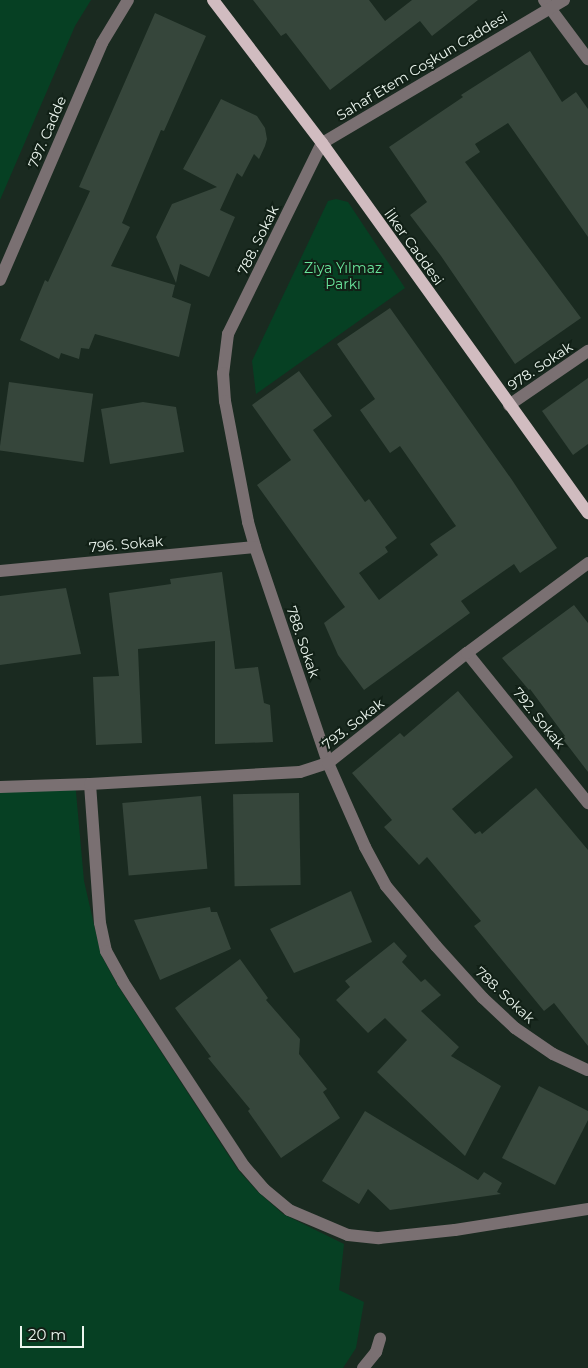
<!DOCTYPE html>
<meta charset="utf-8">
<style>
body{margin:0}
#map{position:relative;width:588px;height:1368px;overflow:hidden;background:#1a2a20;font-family:Montserrat,sans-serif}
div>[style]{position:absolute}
.green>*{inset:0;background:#064023}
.building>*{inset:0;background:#36463b;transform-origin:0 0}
.minor>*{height:12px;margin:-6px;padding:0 6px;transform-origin:6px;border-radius:6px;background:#7a7072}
.major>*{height:12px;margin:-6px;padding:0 6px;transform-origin:6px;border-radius:6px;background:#d1bcc0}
span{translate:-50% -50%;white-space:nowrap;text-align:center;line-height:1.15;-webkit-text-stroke:4px #112016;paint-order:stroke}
.street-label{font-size:14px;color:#ebf5ee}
.park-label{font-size:14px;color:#68e39a}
.scale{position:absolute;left:20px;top:1326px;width:64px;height:22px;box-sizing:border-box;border:2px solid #ebf5ee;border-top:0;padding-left:6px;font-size:15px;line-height:18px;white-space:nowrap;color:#ebf5ee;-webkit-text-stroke:4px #112016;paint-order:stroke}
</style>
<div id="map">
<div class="green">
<i style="clip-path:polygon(0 0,91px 0,75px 26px,0 200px)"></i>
<i style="clip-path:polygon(336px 199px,348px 202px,405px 288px,256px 394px,252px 361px,328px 201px)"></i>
<i style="clip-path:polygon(75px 781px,84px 881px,101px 955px,118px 986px,238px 1170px,258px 1192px,283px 1214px,344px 1244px,339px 1290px,364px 1302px,356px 1348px,343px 1368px,0 1368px,0 787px)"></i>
</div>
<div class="building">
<i style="clip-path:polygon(253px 0,369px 0,385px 21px,412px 0,478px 0,432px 36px,420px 21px,330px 90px,286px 33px,281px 36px)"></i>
<i style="clip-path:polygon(155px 13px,206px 36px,164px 131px,161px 130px,122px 223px,130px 227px,111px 266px,175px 285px,172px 297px,191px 304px,179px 357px,95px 334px,89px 349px,81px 348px,79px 359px,61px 353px,59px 359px,20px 340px,45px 280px,48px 282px,90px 191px,79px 187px)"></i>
<i style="clip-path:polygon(530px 51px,562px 102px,576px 92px,588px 109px,588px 237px,508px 123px,475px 144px,480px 152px,465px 162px,581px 318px,515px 364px,441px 256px,410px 215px,427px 202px,389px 147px,463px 97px,461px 95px)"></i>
<i style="clip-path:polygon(221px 99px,257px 116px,265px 128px,267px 139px,265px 146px,259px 159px,254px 154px,242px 177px,237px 173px,220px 210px,235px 217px,209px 277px,180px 264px,176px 283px,156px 237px,172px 204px,217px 187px,183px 169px)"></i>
<i style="clip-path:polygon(390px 308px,512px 480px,557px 548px,520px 573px,514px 564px,461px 601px,470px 613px,364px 690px,338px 655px,324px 623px,345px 607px,257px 485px,291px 460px,252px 405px,299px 371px,332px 416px,313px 430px,365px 502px,369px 499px,397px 538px,385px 547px,388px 552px,359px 573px,379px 600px,438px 555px,430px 544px,456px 526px,400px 446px,390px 453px,360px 410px,375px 399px,337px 344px)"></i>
<i style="clip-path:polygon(588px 378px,588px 444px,573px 455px,542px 411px)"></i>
<i style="left:9px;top:382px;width:85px;height:69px;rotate:8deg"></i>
<i style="clip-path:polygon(143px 402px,176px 407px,184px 452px,110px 464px,101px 409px)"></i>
<i style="clip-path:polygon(222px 572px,235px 669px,258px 667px,264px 703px,270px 705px,273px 742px,215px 744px,215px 641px,138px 649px,142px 743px,96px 745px,93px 677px,119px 676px,109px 593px,171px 584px,170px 579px)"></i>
<i style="clip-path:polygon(66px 588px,81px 654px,0 665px,0 596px)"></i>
<i style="clip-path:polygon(574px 605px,588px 623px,588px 772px,562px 738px,565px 736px,530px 689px,529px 690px,502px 658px)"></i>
<i style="clip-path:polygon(458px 691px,513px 757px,452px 809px,475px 834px,480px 831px,482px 834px,536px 788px,588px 850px,588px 1046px,554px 1003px,544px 1011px,474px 926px,481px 921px,427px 857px,419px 865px,384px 827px,392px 820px,352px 773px,400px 733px,404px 737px)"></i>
<i style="left:299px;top:793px;width:92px;height:66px;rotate:89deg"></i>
<i style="left:201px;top:796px;width:73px;height:79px;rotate:85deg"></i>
<i style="clip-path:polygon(351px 891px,372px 942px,294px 973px,270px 929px)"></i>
<i style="clip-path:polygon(210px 907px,211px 912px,217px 912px,231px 949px,160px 980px,134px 920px)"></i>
<i style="clip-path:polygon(394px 942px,407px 956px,402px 962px,421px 982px,425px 979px,441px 995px,421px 1011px,459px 1047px,451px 1056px,501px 1086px,465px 1156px,377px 1072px,407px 1040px,385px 1018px,368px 1033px,336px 1000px,350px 987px,345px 981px)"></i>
<i style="clip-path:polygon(240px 959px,268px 998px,266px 1000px,300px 1039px,299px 1054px,327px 1089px,323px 1092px,340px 1118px,281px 1158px,248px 1111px,250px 1109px,208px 1058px,211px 1057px,175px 1008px)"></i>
<i style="clip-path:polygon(539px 1086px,588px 1111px,588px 1120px,555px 1185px,502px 1158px)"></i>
<i style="clip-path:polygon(365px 1111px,478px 1180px,484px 1172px,502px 1183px,497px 1192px,501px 1194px,390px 1210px,368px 1189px,359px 1204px,322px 1181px)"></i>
</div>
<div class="minor">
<i style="left:544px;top:0;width:74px;rotate:53.3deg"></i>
<i style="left:564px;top:0;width:281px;rotate:149.4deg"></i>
<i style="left:322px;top:143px;width:213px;rotate:116.2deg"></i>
<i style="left:228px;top:334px;width:39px;rotate:97deg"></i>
<i style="left:223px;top:373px;width:28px;rotate:86deg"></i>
<i style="left:225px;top:401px;width:123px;rotate:79.2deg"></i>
<i style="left:248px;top:522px;width:26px;rotate:74deg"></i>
<i style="left:255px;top:547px;width:228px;rotate:71.3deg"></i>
<i style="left:328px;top:763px;width:92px;rotate:66.2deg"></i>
<i style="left:365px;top:847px;width:44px;rotate:61.7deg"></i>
<i style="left:386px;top:886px;width:78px;rotate:50.2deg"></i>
<i style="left:436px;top:946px;width:70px;rotate:47.9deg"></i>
<i style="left:483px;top:998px;width:44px;rotate:43.2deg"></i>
<i style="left:515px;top:1028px;width:46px;rotate:34.4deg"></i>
<i style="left:553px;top:1054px;width:38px;rotate:25deg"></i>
<i style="left:0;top:280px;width:258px;rotate:-66.7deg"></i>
<i style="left:102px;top:43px;width:50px;rotate:-58.8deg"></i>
<i style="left:509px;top:405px;width:96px;rotate:-34.4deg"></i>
<i style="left:0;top:571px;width:256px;rotate:-5.4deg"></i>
<i style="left:467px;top:653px;width:193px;rotate:51.1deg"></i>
<i style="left:90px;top:784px;width:139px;rotate:85.9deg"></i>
<i style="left:100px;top:923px;width:29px;rotate:78deg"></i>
<i style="left:106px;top:951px;width:35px;rotate:61deg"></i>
<i style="left:123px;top:982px;width:220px;rotate:56.7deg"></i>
<i style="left:244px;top:1166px;width:30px;rotate:49deg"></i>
<i style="left:264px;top:1189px;width:33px;rotate:40deg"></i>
<i style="left:289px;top:1210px;width:64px;rotate:23deg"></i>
<i style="left:348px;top:1235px;width:31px;rotate:6deg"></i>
<i style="left:379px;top:1238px;width:76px;rotate:-6deg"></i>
<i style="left:455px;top:1230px;width:135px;rotate:-9deg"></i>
<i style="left:0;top:787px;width:90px;rotate:-1.9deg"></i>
<i style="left:90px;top:784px;width:210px;rotate:-3.3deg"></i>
<i style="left:300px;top:772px;width:29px;rotate:-18deg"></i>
<i style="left:328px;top:763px;width:177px;rotate:-38.4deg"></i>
<i style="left:467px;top:653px;width:151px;rotate:-36.6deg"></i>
<i style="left:363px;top:1368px;width:21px;rotate:-51deg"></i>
<i style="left:376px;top:1352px;width:14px;rotate:-73deg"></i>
</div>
<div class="major">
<i style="left:213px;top:0;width:180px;rotate:52.7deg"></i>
<i style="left:322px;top:143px;width:456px;rotate:54.3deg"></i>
</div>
<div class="street-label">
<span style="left:422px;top:66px;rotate:-31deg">Sahaf Etem Coşkun Caddesi</span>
<span style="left:47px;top:132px;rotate:-67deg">797. Cadde</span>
<span style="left:258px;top:240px;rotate:-64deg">788. Sokak</span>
<span style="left:414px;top:247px;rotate:54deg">İlker Caddesi</span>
<span style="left:540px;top:366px;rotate:-34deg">978. Sokak</span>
<span style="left:126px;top:544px;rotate:-5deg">796. Sokak</span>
<span style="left:303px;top:642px;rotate:71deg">788. Sokak</span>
<span style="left:539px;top:718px;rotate:51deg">792. Sokak</span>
<span style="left:353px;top:724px;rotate:-38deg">793. Sokak</span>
<span style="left:505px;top:995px;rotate:43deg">788. Sokak</span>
</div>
<div class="park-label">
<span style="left:343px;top:276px">Ziya Yılmaz<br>Parkı</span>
</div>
<div class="scale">20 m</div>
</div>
